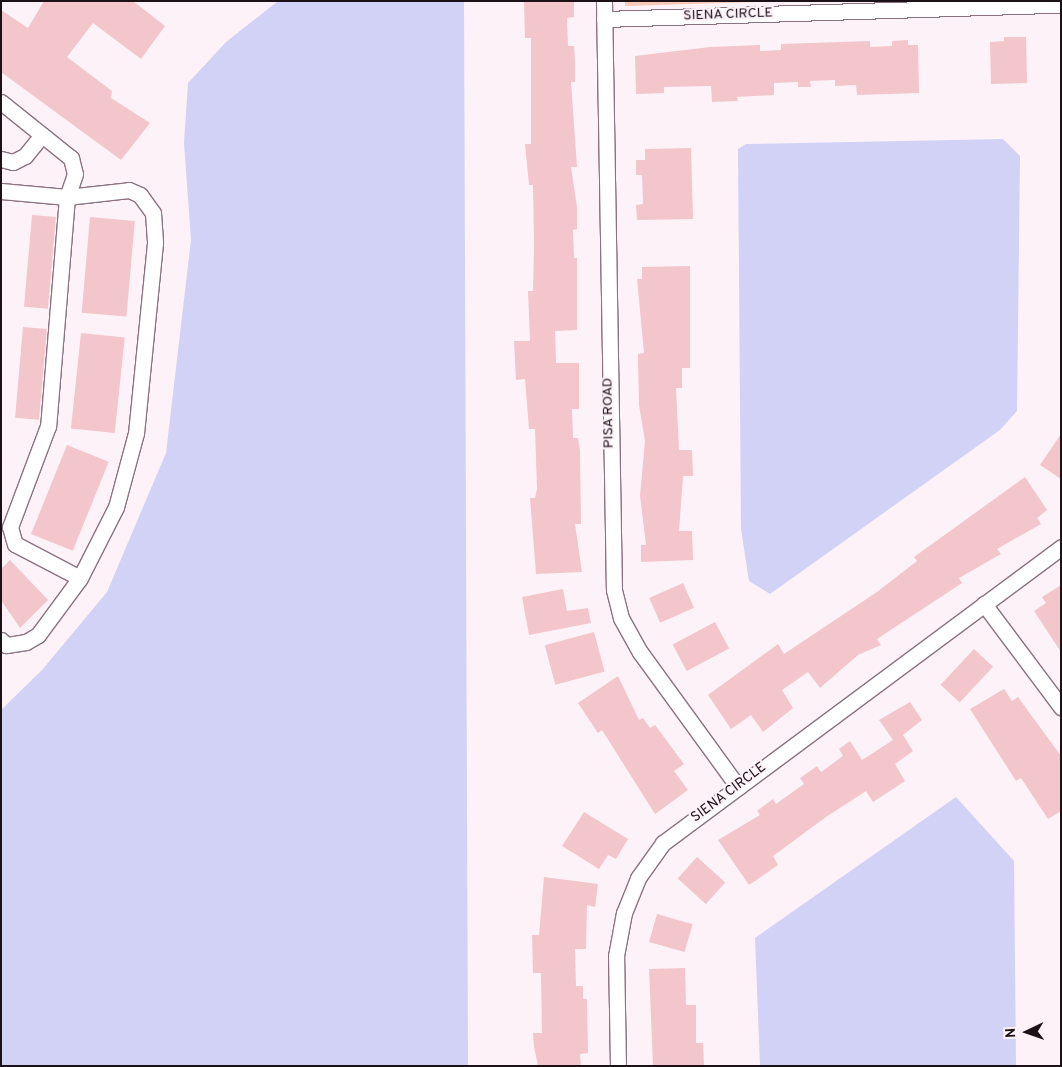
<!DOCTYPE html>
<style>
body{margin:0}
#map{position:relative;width:1062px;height:1067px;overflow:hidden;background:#fef2f9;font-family:Overpass,sans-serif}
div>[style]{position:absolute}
.green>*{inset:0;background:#f9c8b7}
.water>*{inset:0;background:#d1d2f6}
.building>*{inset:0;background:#f2c6cb;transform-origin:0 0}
.roads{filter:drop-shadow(1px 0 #8b7281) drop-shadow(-1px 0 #8b7281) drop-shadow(0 1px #8b7281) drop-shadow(0 -1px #8b7281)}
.street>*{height:15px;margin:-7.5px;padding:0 7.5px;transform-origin:7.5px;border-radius:7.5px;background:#fff}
span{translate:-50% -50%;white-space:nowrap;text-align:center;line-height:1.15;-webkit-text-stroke:4.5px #fef2f9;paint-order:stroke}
.street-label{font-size:14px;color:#1b1117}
.frame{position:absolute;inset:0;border:2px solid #1b1117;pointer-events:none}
.north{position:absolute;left:1002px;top:1007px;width:50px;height:50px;-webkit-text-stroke:4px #fef2f9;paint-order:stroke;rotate:267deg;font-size:14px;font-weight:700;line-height:20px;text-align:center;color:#1b1117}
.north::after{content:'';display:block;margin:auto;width:18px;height:22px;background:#1b1117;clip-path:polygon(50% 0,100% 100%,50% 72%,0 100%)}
</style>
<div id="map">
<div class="green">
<i style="clip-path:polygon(625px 1px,792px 1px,625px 6px)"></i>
</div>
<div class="water">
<i style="clip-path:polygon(278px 1px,464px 1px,468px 1066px,1px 1066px,1px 710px,42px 670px,107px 592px,166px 453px,191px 240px,184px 143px,188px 83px,226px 42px)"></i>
<i style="clip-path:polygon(1003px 139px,1020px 156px,1017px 411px,1000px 430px,770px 594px,749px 581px,741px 529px,738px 149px,746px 144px)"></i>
<i style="clip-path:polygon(956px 797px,1014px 861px,1016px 1066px,760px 1066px,755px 938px)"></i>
</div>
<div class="building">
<i style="clip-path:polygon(44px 1px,133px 1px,165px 26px,141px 59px,93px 23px,67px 57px,112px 91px,111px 98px,150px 123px,121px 160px,1px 72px,1px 10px,28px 28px)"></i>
<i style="clip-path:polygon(524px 1px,574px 1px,574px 17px,567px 18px,568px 46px,574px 46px,575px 60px,575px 82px,571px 82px,577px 167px,571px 167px,577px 207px,577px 229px,573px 230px,574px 258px,577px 258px,577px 330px,555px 331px,556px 363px,579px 363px,579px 409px,572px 409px,573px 438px,578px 438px,580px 451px,581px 524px,575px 524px,582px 572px,536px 574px,530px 498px,535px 498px,537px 489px,535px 429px,529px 429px,525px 379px,516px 380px,514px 341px,530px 341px,528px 291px,533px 291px,534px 244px,533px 185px,529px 185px,525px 144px,531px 144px,531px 38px,525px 38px)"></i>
<i style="clip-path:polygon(1004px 37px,1026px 37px,1027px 83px,991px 84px,990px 42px,1004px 41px)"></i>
<i style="clip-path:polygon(908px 40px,908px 45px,918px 45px,919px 93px,857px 95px,856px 85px,835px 86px,835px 80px,810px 81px,811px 87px,798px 87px,798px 82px,774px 83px,774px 95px,737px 97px,738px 101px,712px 102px,711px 86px,664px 87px,664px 93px,636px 94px,635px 56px,710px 47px,760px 45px,760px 51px,781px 50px,781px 44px,870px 41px,870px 47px,892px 46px,892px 41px)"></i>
<i style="clip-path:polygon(691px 148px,693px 219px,637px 220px,636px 205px,643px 204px,642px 175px,636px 175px,636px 160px,645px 160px,645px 149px)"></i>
<i style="left:32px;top:215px;width:24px;height:92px;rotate:5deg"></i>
<i style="left:90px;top:217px;width:45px;height:96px;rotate:5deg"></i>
<i style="clip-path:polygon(690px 266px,690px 368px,682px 368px,682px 388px,676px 388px,679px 450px,692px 450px,693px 476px,683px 476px,679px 531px,692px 531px,693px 560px,641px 562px,641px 545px,646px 545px,640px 496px,645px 441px,639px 405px,638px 354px,644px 353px,637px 279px,642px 279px,642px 267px)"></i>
<i style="left:23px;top:327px;width:24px;height:91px;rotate:5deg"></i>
<i style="left:81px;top:333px;width:44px;height:96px;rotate:6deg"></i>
<i style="clip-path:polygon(1061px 434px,1061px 479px,1040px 465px)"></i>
<i style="left:67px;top:445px;width:45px;height:96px;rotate:22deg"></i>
<i style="clip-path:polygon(1025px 477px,1047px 510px,1037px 518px,1041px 524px,997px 549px,1001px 554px,959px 578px,962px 583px,877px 639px,881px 645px,858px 655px,820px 688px,808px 672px,782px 690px,793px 708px,763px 732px,751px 715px,731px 729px,708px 695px,778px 644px,784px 654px,877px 592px,917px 561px,914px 557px)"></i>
<i style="clip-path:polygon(10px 560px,48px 600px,20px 628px,1px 600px,1px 569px)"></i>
<i style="left:683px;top:583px;width:27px;height:37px;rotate:66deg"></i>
<i style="clip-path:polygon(1061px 585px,1061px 652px,1034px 611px,1046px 603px,1042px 597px)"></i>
<i style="clip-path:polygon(563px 589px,567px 611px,588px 608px,591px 623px,529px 635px,522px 597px)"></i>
<i style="left:715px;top:622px;width:30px;height:48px;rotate:62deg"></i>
<i style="left:594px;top:632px;width:41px;height:51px;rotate:75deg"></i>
<i style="left:974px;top:649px;width:26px;height:49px;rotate:43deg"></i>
<i style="clip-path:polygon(618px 676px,639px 720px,643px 718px,650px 728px,655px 725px,684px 764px,674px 771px,688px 790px,655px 814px,602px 730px,598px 733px,578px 703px)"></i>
<i style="clip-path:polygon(1004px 689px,1012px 701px,1018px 697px,1061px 756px,1061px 811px,1048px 819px,1021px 778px,1016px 781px,970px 709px)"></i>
<i style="clip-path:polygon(910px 702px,922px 720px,903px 735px,913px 751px,895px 764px,905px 781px,873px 802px,866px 791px,826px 817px,773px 856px,778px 865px,749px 885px,718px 840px,760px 815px,757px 811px,773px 799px,776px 804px,804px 784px,800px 778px,817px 766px,821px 772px,843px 756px,839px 749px,850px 741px,862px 760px,893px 740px,879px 720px)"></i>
<i style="clip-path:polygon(584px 812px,628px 839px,616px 859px,608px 855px,599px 869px,562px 846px)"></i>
<i style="left:697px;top:857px;width:38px;height:29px;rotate:42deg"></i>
<i style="clip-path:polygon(544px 877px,598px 884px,595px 907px,587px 905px,586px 949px,575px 949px,576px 986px,583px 986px,583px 999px,587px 999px,588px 1053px,580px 1054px,581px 1066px,538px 1066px,534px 1047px,533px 1033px,542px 1033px,541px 973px,533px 973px,532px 935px,539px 935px)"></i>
<i style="left:657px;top:914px;width:37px;height:29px;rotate:16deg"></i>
<i style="clip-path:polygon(685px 968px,686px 1005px,696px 1005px,696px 1043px,703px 1043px,704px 1066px,653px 1066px,649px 969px)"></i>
</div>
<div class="roads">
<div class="street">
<i style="left:604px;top:1px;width:589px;rotate:89.03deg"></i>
<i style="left:614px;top:590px;width:29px;rotate:76deg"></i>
<i style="left:621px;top:618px;width:39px;rotate:61deg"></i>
<i style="left:640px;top:652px;width:167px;rotate:54deg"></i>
<i style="left:604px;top:19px;width:457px;rotate:-1.8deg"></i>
<i style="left:1px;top:102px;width:90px;rotate:38.7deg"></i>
<i style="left:71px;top:158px;width:16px;rotate:76deg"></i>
<i style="left:75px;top:174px;width:24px;rotate:109deg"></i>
<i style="left:67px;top:197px;width:230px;rotate:94.7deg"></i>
<i style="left:48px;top:426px;width:108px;rotate:110.6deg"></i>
<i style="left:10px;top:527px;width:18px;rotate:74deg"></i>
<i style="left:15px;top:544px;width:73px;rotate:27.6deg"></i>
<i style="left:1px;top:159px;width:12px;rotate:14deg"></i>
<i style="left:13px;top:162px;width:13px;rotate:-27deg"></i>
<i style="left:25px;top:156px;width:27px;rotate:-51deg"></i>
<i style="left:1px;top:191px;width:66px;rotate:5.2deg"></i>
<i style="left:67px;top:197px;width:62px;rotate:-6.4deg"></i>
<i style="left:129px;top:190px;width:12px;rotate:24deg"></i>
<i style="left:140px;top:195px;width:22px;rotate:54deg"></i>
<i style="left:153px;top:213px;width:30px;rotate:86deg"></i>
<i style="left:155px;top:243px;width:191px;rotate:95.7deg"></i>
<i style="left:136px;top:433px;width:77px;rotate:105.1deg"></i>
<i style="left:116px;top:507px;width:80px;rotate:116.9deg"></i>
<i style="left:80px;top:578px;width:71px;rotate:126.4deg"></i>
<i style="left:38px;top:635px;width:14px;rotate:150deg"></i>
<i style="left:26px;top:642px;width:20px;rotate:171deg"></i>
<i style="left:6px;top:645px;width:7px;rotate:-135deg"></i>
<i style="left:984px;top:604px;width:129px;rotate:53.2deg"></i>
<i style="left:618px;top:1066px;width:110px;rotate:-91deg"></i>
<i style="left:616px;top:956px;width:44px;rotate:-79.5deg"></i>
<i style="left:624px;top:913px;width:38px;rotate:-68deg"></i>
<i style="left:638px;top:878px;width:43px;rotate:-54.5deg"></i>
<i style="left:663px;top:843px;width:496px;rotate:-36.6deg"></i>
</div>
</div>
<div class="street-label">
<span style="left:728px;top:15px;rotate:-2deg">SIENA CIRCLE</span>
<span style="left:609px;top:413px;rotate:-91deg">PISA ROAD</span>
<span style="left:729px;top:793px;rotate:-37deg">SIENA CIRCLE</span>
</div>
<div class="frame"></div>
<div class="north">N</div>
</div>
